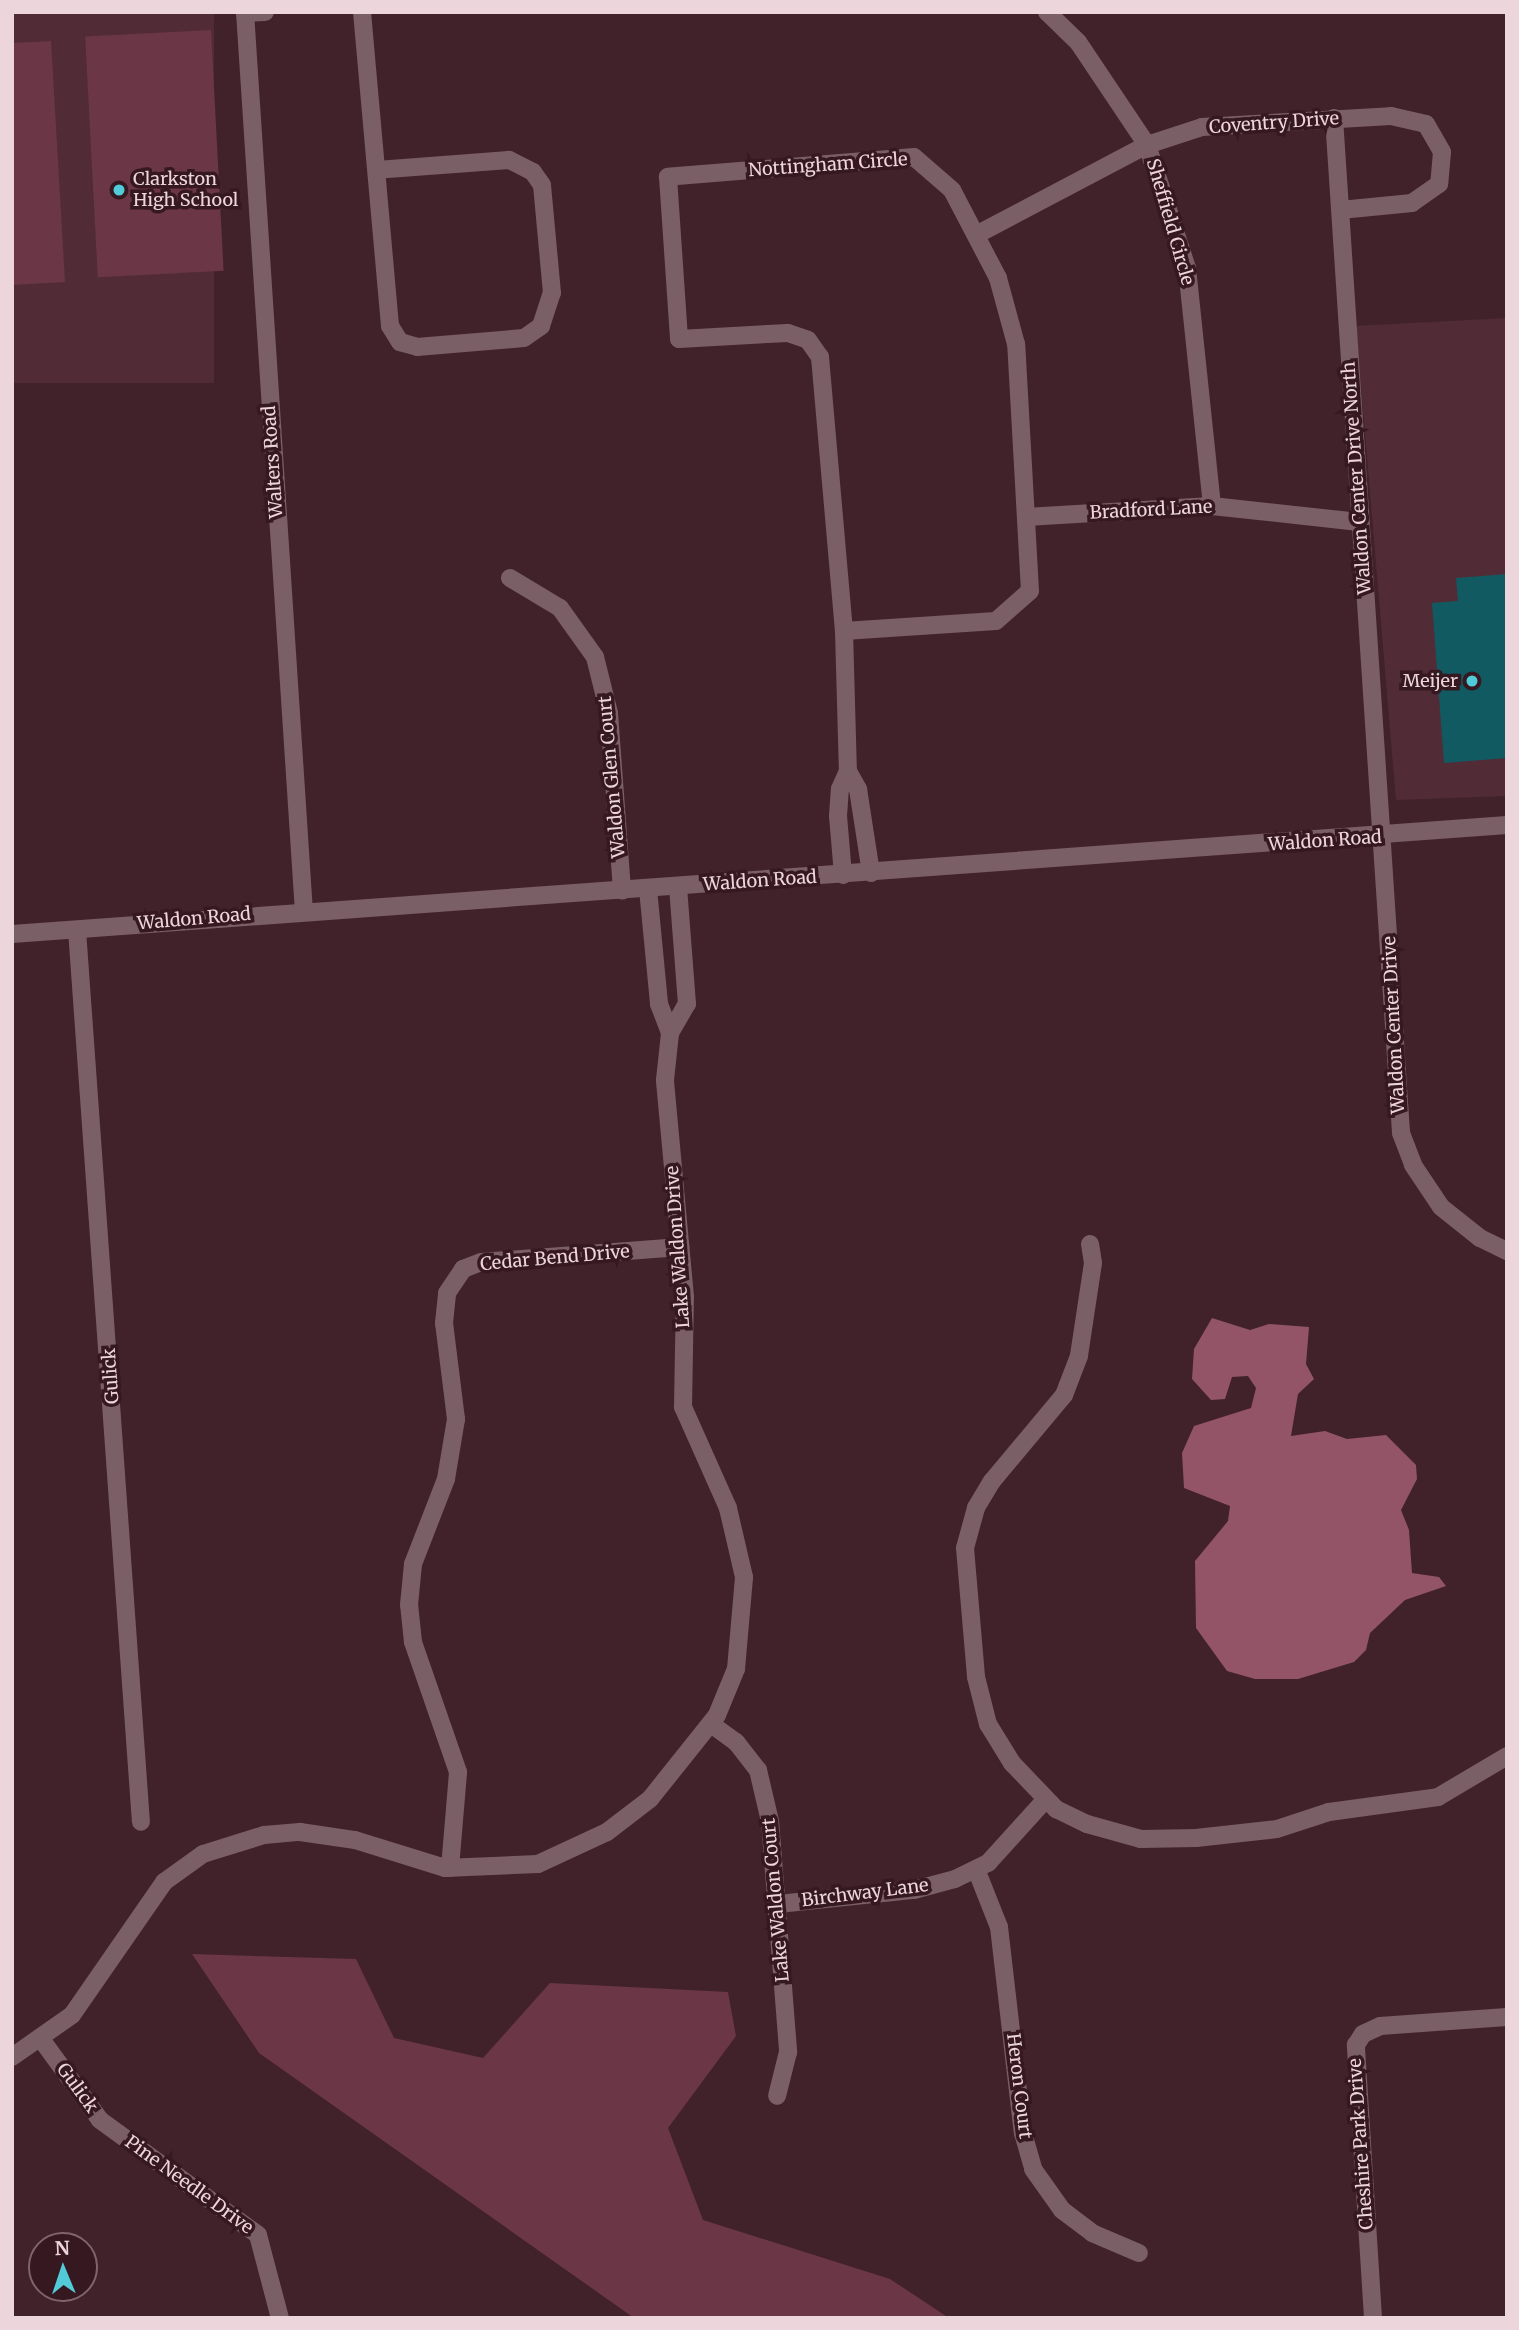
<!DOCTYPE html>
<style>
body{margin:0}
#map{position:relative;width:1519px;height:2330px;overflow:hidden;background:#41222b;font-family:Merriweather,serif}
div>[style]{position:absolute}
.built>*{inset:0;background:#512c37;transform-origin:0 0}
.green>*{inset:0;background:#6b3646;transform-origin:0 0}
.water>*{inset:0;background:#925466}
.building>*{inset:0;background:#115a62}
.minor>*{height:18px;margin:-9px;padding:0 9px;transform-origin:9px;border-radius:9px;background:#7b5f66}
.dots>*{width:19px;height:19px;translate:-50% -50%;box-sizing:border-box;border:4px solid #361821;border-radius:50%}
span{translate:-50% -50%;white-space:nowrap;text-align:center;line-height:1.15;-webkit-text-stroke:7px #361821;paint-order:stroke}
.street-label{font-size:18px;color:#ecd6db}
.poi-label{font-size:18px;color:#ecd6db}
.left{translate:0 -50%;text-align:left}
.right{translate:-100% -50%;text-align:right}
.frame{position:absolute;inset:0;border:14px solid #ecd6db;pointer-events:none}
.north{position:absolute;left:28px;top:2232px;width:70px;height:70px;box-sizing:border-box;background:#361821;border:2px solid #7f646b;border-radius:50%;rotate:358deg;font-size:19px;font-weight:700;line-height:28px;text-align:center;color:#ecd6db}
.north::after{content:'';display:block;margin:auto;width:24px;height:32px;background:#52cbd9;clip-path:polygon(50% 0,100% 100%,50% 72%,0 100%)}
</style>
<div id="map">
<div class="built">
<i style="left:12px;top:12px;width:202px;height:371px"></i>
<i style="clip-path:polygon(1507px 318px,1507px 796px,1396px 800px,1356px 326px)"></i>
</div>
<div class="green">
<i style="left:211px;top:30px;width:241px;height:126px;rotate:87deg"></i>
<i style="clip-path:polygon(51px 41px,65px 282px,12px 285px,12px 43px)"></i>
<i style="clip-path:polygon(192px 1954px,356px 1959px,394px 2038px,483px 2058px,550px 1983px,728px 1992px,736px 2036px,668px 2128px,703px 2220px,890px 2279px,949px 2318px,634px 2318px,259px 2053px)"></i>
</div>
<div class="water">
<i style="clip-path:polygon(1212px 1318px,1250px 1330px,1269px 1324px,1309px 1327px,1306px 1364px,1314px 1379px,1298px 1394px,1291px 1436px,1325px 1431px,1347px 1439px,1386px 1435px,1416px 1465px,1417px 1479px,1401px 1510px,1409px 1530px,1412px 1573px,1439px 1577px,1446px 1586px,1405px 1600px,1370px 1633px,1366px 1650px,1354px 1662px,1298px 1679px,1255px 1679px,1227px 1671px,1196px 1628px,1195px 1561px,1228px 1521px,1230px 1506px,1184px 1488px,1182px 1453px,1194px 1426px,1251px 1408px,1256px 1388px,1248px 1376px,1232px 1377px,1225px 1399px,1211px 1400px,1192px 1379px,1194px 1349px)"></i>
</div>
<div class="building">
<i style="clip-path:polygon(1507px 574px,1507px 758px,1444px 763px,1432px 603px,1458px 601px,1456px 578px)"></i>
</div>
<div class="minor">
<i style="left:245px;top:12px;width:901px;rotate:86.25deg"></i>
<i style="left:362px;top:12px;width:315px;rotate:84.9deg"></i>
<i style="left:390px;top:326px;width:19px;rotate:58deg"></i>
<i style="left:400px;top:342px;width:18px;rotate:16deg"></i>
<i style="left:417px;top:347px;width:107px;rotate:-4.8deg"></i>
<i style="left:524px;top:338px;width:21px;rotate:-35deg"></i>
<i style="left:541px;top:326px;width:35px;rotate:-72deg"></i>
<i style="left:552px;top:293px;width:108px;rotate:-95.3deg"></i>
<i style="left:542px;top:185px;width:16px;rotate:-125deg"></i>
<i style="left:533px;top:172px;width:27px;rotate:-153deg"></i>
<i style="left:509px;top:160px;width:132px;rotate:175.7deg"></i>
<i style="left:1047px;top:12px;width:43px;rotate:44.1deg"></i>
<i style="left:1078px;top:42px;width:124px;rotate:56.2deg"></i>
<i style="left:1147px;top:145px;width:129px;rotate:72deg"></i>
<i style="left:1187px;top:268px;width:239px;rotate:84deg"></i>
<i style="left:245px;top:13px;width:20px;rotate:-3deg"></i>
<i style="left:1334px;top:118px;width:1017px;rotate:86.22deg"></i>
<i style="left:1401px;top:1133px;width:34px;rotate:69deg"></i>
<i style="left:1413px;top:1165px;width:50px;rotate:56.3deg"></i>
<i style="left:1441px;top:1207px;width:50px;rotate:38.5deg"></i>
<i style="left:1480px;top:1238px;width:30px;rotate:26deg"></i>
<i style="left:976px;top:235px;width:193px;rotate:-27.8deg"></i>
<i style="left:1147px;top:145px;width:58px;rotate:-18.1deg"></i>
<i style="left:1202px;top:127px;width:189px;rotate:-3.3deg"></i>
<i style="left:1391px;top:116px;width:36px;rotate:13deg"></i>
<i style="left:1426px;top:124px;width:32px;rotate:60deg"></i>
<i style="left:1442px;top:152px;width:32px;rotate:95deg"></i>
<i style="left:1439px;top:184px;width:33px;rotate:145deg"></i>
<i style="left:1412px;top:203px;width:72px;rotate:174.4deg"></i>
<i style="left:1026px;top:517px;width:186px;rotate:-3.4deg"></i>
<i style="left:1212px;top:506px;width:148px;rotate:6.2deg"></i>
<i style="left:510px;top:578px;width:58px;rotate:31deg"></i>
<i style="left:560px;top:608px;width:60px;rotate:54.5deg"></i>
<i style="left:595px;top:657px;width:58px;rotate:76deg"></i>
<i style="left:609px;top:713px;width:178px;rotate:85.8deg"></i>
<i style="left:844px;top:631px;width:152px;rotate:-3.8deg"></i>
<i style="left:996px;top:621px;width:45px;rotate:-41.4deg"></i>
<i style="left:1030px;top:591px;width:247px;rotate:-93.2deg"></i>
<i style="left:1016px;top:344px;width:68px;rotate:-105.3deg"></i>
<i style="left:998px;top:278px;width:99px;rotate:-117.6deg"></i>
<i style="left:952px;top:190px;width:50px;rotate:-139deg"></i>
<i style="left:914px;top:157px;width:247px;rotate:175.4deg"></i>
<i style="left:668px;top:177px;width:162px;rotate:86.1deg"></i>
<i style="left:679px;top:339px;width:109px;rotate:-3.2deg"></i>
<i style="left:788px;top:333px;width:21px;rotate:19deg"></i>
<i style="left:808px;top:340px;width:21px;rotate:55deg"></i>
<i style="left:820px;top:357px;width:275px;rotate:85deg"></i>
<i style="left:844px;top:631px;width:140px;rotate:88.4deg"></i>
<i style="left:843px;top:875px;width:59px;rotate:-94.8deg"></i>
<i style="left:838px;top:816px;width:27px;rotate:-86deg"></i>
<i style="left:840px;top:789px;width:20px;rotate:-66deg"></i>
<i style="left:848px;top:771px;width:21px;rotate:61deg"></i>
<i style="left:858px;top:789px;width:85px;rotate:81.2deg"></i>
<i style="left:648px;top:889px;width:116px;rotate:84.5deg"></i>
<i style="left:659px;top:1004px;width:31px;rotate:69deg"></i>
<i style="left:670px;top:1033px;width:34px;rotate:-60deg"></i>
<i style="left:687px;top:1004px;width:116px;rotate:-94.4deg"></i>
<i style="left:77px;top:930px;width:894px;rotate:85.9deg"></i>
<i style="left:12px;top:934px;width:1499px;rotate:-4.17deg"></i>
<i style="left:1090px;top:1244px;width:19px;rotate:81deg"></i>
<i style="left:1093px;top:1263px;width:94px;rotate:98.6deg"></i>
<i style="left:1079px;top:1356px;width:42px;rotate:111deg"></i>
<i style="left:1064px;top:1395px;width:112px;rotate:129.9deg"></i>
<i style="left:992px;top:1481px;width:31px;rotate:121deg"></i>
<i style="left:976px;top:1508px;width:41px;rotate:105.4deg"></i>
<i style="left:965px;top:1548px;width:129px;rotate:85.1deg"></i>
<i style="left:976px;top:1677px;width:49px;rotate:75.7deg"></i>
<i style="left:988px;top:1724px;width:46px;rotate:58.4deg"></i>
<i style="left:1012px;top:1763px;width:64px;rotate:46.3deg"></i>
<i style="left:1056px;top:1809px;width:34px;rotate:26deg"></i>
<i style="left:1087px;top:1824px;width:56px;rotate:15.5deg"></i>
<i style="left:1141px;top:1839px;width:55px;rotate:-1deg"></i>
<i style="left:1196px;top:1838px;width:81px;rotate:-6.3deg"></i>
<i style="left:1277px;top:1829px;width:55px;rotate:-18.1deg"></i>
<i style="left:1329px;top:1812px;width:110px;rotate:-7.8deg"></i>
<i style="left:1438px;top:1797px;width:80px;rotate:-30.7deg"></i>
<i style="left:711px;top:1724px;width:31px;rotate:36deg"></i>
<i style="left:736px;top:1742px;width:36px;rotate:52deg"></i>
<i style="left:758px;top:1770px;width:52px;rotate:76.8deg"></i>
<i style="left:770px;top:1821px;width:232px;rotate:85.5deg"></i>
<i style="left:788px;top:2052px;width:45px;rotate:104deg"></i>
<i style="left:450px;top:1868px;width:96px;rotate:-85.2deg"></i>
<i style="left:458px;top:1772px;width:138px;rotate:-109.1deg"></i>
<i style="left:413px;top:1642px;width:37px;rotate:-96deg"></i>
<i style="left:409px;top:1605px;width:41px;rotate:-84.4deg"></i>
<i style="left:413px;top:1564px;width:91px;rotate:-68.8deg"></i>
<i style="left:446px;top:1479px;width:61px;rotate:-80.5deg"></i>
<i style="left:456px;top:1419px;width:97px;rotate:-97.1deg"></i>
<i style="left:444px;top:1323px;width:30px;rotate:-84deg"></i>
<i style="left:447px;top:1293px;width:29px;rotate:-56deg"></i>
<i style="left:463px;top:1269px;width:19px;rotate:-21deg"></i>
<i style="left:481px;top:1262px;width:200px;rotate:-4.3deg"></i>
<i style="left:976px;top:1869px;width:62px;rotate:68.4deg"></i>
<i style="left:999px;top:1927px;width:207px;rotate:83.4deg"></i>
<i style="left:1023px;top:2133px;width:37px;rotate:74deg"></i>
<i style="left:1033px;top:2169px;width:50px;rotate:54.7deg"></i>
<i style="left:1062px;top:2210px;width:38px;rotate:37deg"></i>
<i style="left:1092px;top:2233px;width:51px;rotate:23.1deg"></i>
<i style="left:778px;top:1904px;width:137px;rotate:-5.9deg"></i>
<i style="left:914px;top:1890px;width:42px;rotate:-15deg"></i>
<i style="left:955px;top:1879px;width:37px;rotate:-26deg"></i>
<i style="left:988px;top:1863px;width:86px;rotate:-47.8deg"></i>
<i style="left:41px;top:2039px;width:100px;rotate:53.9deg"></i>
<i style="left:100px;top:2120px;width:195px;rotate:36deg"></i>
<i style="left:258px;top:2235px;width:86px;rotate:75.2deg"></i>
<i style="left:12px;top:2057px;width:73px;rotate:-35deg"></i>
<i style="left:72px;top:2015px;width:162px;rotate:-55.3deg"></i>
<i style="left:164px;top:1882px;width:48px;rotate:-35.7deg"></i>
<i style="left:203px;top:1854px;width:64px;rotate:-17.3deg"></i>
<i style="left:264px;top:1835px;width:36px;rotate:-5deg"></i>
<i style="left:300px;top:1832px;width:56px;rotate:8.3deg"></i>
<i style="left:355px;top:1840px;width:94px;rotate:17.3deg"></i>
<i style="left:445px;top:1868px;width:93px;rotate:-2.5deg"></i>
<i style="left:538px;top:1864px;width:76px;rotate:-24.9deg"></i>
<i style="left:607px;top:1832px;width:54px;rotate:-37.5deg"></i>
<i style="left:650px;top:1799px;width:107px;rotate:-51.4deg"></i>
<i style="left:717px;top:1715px;width:50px;rotate:-67.6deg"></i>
<i style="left:736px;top:1669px;width:92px;rotate:-85deg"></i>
<i style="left:744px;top:1577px;width:71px;rotate:-103.1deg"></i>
<i style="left:728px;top:1508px;width:111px;rotate:-114deg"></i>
<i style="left:683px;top:1407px;width:110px;rotate:-89deg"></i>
<i style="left:685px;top:1297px;width:218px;rotate:-95.3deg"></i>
<i style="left:665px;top:1080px;width:47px;rotate:-83.9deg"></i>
<i style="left:1373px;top:2318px;width:274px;rotate:-93.6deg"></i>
<i style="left:1356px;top:2045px;width:13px;rotate:-58deg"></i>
<i style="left:1363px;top:2034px;width:19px;rotate:-25deg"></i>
<i style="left:1380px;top:2026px;width:127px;rotate:-4.1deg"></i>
</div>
<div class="dots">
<i style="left:119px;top:190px;background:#52cbd9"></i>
<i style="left:1472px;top:681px;background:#52cbd9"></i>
</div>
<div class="street-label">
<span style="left:1274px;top:123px;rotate:-4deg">Coventry Drive</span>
<span style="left:828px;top:165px;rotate:-4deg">Nottingham Circle</span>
<span style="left:1170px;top:222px;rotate:74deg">Sheffield Circle</span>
<span style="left:273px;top:462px;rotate:-94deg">Walters Road</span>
<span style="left:1357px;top:478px;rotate:-94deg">Waldon Center Drive North</span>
<span style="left:1151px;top:510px;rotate:-3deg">Bradford Lane</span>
<span style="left:612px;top:777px;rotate:-95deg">Waldon Glen Court</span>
<span style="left:1325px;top:841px;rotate:-4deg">Waldon Road</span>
<span style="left:760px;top:881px;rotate:-4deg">Waldon Road</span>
<span style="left:194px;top:919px;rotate:-5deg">Waldon Road</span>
<span style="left:1394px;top:1025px;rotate:-93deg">Waldon Center Drive</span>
<span style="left:678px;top:1247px;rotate:-94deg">Lake Waldon Drive</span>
<span style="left:555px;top:1258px;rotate:-5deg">Cedar Bend Drive</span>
<span style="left:111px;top:1376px;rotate:-94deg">Gulick</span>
<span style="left:865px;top:1893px;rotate:-7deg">Birchway Lane</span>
<span style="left:776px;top:1900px;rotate:-95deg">Lake Waldon Court</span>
<span style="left:1019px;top:2086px;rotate:83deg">Heron Court</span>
<span style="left:77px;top:2088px;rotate:54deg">Gulick</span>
<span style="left:1361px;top:2144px;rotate:-94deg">Cheshire Park Drive</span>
<span style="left:189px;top:2185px;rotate:36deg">Pine Needle Drive</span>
</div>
<div class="poi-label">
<span class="left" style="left:133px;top:190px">Clarkston<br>High School</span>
<span class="right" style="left:1458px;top:681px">Meijer</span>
</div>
<div class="frame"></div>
<div class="north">N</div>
</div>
